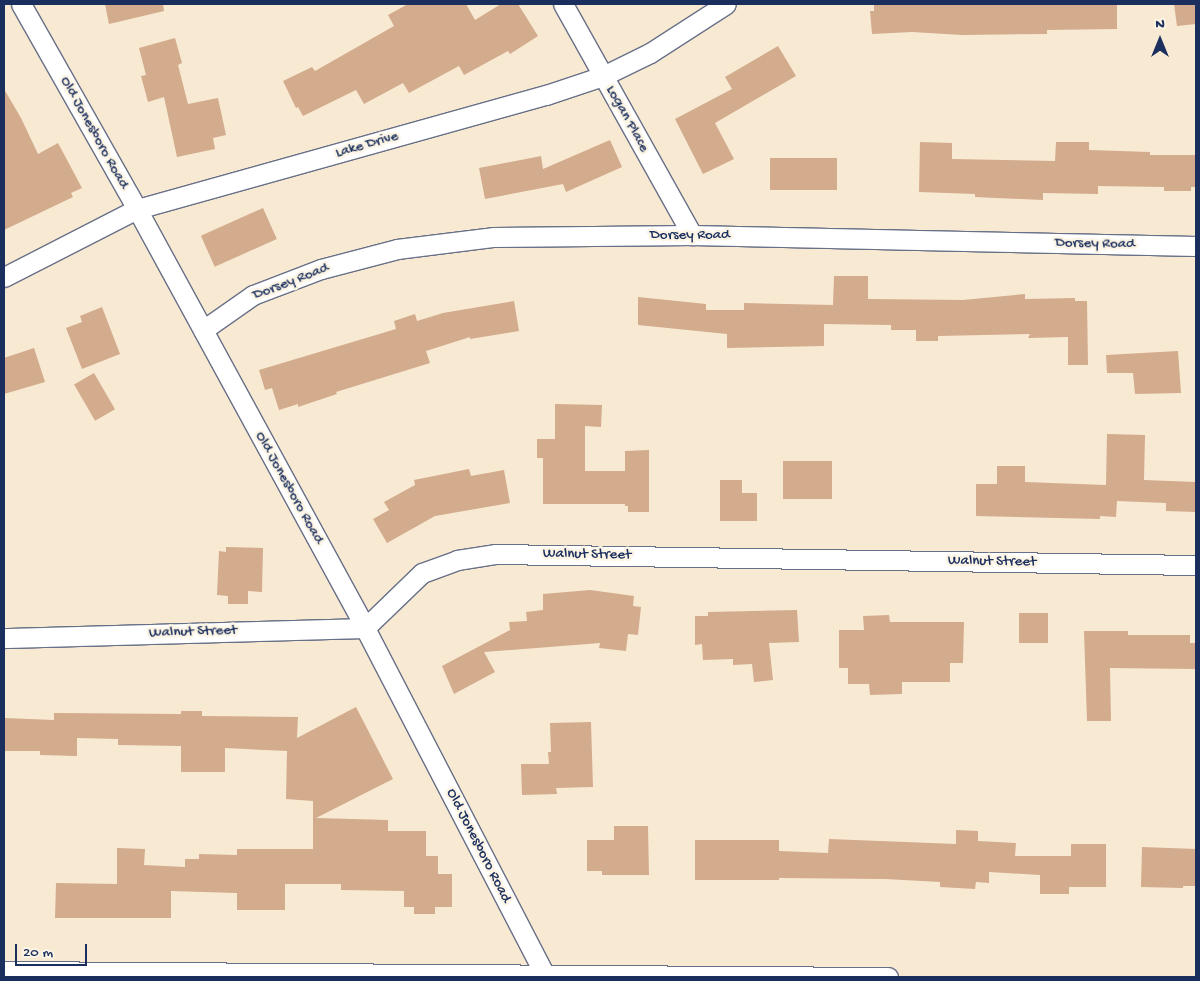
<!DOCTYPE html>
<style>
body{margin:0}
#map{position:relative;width:1200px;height:981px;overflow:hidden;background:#f8e9d3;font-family:"Gochi Hand",sans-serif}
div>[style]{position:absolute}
.building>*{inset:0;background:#d3ab8d;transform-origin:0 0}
.roads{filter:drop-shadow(1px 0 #687087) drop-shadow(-1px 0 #687087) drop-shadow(0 1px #687087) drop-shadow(0 -1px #687087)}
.minor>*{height:19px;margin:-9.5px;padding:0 9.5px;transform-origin:9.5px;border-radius:9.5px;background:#fff}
span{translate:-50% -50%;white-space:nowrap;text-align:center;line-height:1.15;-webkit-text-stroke:5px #fcf5e5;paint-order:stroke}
.street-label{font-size:15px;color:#1b2f5e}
.frame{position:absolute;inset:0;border:5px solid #1b2f5e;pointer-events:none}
.north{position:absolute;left:1135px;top:15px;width:50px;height:50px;-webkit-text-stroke:4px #fcf5e5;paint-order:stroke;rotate:0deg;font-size:14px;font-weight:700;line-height:20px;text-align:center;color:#1b2f5e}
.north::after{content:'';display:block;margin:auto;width:18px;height:22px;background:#1b2f5e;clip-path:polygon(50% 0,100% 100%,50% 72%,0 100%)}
.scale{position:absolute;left:15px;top:944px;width:72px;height:22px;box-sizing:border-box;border:2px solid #1b2f5e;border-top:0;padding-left:6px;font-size:15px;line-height:18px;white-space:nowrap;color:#1b2f5e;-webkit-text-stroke:4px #fcf5e5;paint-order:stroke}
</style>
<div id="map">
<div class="building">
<i style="clip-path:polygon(105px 4px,163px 4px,164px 11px,109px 24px)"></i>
<i style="clip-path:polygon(408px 4px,466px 4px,475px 20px,501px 4px,518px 4px,538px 36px,510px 54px,508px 51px,464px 75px,459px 66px,409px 93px,403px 83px,364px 104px,356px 90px,303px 116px,298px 107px,296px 108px,283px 81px,312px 67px,315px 71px,394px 26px,388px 15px)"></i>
<i style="clip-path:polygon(874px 4px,1117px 4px,1117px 29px,1047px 30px,1047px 34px,962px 35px,912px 32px,872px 34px,870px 11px,874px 11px)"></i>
<i style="clip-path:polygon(1174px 4px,1196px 4px,1196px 24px,1177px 26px)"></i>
<i style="clip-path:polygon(175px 38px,182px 63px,178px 65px,188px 104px,218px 98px,226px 135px,213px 138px,215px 149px,177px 157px,164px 97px,148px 102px,141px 76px,146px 75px,139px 48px)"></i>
<i style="clip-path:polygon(778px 46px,796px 76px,715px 123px,734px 159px,703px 174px,675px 119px,732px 89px,725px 77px)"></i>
<i style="clip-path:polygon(4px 89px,21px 118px,38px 154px,58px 143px,82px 188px,71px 193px,73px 197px,4px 230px)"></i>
<i style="clip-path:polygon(610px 140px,622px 167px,566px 192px,563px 184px,485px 199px,479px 168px,541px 156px,543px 169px)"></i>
<i style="clip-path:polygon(920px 142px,952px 143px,952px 159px,1055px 161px,1056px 142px,1089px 142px,1089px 150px,1150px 152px,1150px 155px,1196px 155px,1196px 187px,1191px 187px,1191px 191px,1164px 191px,1164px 187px,1098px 186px,1098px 194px,1043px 193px,1043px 200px,975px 197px,975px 194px,919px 192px)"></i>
<i style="left:770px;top:158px;width:67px;height:32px"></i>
<i style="left:263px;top:208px;width:34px;height:68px;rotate:66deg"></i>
<i style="clip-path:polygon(834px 276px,868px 276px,868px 299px,963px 300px,1025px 294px,1025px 299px,1075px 298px,1075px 301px,1087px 301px,1088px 365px,1068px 365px,1068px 337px,1028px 338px,1030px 334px,938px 336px,938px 341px,916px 341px,916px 330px,891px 330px,891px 325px,824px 324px,824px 346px,727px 348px,727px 334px,638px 325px,638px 297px,706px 304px,706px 310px,744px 310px,744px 303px,833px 305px)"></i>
<i style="clip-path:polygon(514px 301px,519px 331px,470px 339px,470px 337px,426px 351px,430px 363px,336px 392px,337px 394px,298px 407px,298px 404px,279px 410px,272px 388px,265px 390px,259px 370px,396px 329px,394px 321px,415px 314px,417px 321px,443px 313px)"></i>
<i style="clip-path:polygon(102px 307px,120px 354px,82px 369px,66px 328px,82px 322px,80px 316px)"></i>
<i style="clip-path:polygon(34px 348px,45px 382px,4px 394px,4px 358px)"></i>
<i style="clip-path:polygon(1178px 351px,1181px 393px,1135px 394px,1133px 373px,1107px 373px,1106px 355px)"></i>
<i style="left:94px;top:373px;width:42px;height:23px;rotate:60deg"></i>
<i style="clip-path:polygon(555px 404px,602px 405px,601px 427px,585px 426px,585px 471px,625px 471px,625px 451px,649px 450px,649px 512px,628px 512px,628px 506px,625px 506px,625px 504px,543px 504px,543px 458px,537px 458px,537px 439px,555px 439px)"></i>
<i style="clip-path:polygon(1107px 434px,1145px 435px,1144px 480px,1196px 482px,1196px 512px,1166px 511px,1166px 503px,1117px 501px,1116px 517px,1100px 516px,1100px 519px,976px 516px,976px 484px,997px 484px,997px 466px,1025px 466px,1025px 482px,1106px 485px)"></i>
<i style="left:783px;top:461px;width:49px;height:38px"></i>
<i style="clip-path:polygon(469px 469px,471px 476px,504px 470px,510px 503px,435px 516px,387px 543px,373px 519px,389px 510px,384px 502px,415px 485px,414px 480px)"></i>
<i style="clip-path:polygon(720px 480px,742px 480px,742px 493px,757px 493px,757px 521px,720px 521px)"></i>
<i style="clip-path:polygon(226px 547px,263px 548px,262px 592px,248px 591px,248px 604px,228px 604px,228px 596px,217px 595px,219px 551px,226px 552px)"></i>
<i style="clip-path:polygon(590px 590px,634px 596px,633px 606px,641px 607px,638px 635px,628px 634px,626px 651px,599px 648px,600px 643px,484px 652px,495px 672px,454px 694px,442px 666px,510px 630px,509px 622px,527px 621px,526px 612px,543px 610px,543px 594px)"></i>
<i style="clip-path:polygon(797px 610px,799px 642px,769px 643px,773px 680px,754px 682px,752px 664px,733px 665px,733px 659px,703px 660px,702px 644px,695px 645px,695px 616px,708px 616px,708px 612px)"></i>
<i style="left:1019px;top:613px;width:29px;height:30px"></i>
<i style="clip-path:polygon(889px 615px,890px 622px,964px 622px,963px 663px,950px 663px,950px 682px,902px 682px,902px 694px,870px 695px,869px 684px,848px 684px,848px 668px,839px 668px,839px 630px,864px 630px,863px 616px)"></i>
<i style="clip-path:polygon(1084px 631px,1128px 631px,1128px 635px,1190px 635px,1190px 643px,1196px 643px,1196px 669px,1110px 668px,1111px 721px,1087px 721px)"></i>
<i style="clip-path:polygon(356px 707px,393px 779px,316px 818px,388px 820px,388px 831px,426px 831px,426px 856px,438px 856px,438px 874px,452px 874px,452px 907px,435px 907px,435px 914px,414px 914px,414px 907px,404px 907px,404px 891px,341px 890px,341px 884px,285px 884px,285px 910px,237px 910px,237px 893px,171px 891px,171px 918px,55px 918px,56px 883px,117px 884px,117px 848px,145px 849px,144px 865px,185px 867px,185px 859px,199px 859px,199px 854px,237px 855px,237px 849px,313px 849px,313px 801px,286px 799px,287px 751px,225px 748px,225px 772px,181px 772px,181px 746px,118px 745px,118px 739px,77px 738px,77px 756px,40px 755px,40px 751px,4px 751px,4px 718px,54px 720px,54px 713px,181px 714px,181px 711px,202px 711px,202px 716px,298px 717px,297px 738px)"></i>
<i style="clip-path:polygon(591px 722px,593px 787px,556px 788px,557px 794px,522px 795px,521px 764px,549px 764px,548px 752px,551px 752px,550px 723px)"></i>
<i style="clip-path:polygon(614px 826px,648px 826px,649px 875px,602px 875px,602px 871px,587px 871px,587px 840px,614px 840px)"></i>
<i style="clip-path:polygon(956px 830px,978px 831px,978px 841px,1016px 843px,1015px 856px,1071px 856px,1071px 844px,1106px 844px,1106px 887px,1069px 887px,1069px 894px,1040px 894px,1040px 875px,989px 872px,989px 883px,976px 882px,975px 889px,940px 887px,940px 882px,885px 879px,779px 878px,779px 880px,695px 880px,695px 840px,779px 840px,779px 851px,828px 853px,829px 839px,956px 844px)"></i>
<i style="clip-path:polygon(1142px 847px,1196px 849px,1196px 886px,1183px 886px,1183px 888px,1141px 887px)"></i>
</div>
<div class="roads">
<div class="minor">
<i style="left:21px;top:4px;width:236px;rotate:60.5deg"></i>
<i style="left:137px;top:209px;width:477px;rotate:61.4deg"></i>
<i style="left:365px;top:628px;width:393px;rotate:62.6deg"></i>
<i style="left:563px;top:4px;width:265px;rotate:60.8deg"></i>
<i style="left:4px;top:277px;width:149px;rotate:-27.1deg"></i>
<i style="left:137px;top:209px;width:425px;rotate:-15.6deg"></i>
<i style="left:546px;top:95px;width:60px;rotate:-18.4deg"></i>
<i style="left:603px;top:76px;width:52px;rotate:-26.1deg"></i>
<i style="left:650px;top:53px;width:90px;rotate:-32.8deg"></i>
<i style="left:203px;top:330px;width:61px;rotate:-35deg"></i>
<i style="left:253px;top:295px;width:73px;rotate:-20.9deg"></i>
<i style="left:321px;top:269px;width:79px;rotate:-14.7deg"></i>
<i style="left:397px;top:249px;width:98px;rotate:-7.1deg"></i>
<i style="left:494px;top:237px;width:198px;rotate:-0.6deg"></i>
<i style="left:692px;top:235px;width:504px;rotate:1.25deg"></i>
<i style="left:4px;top:638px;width:361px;rotate:-1.6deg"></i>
<i style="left:365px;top:628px;width:79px;rotate:-44deg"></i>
<i style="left:422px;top:573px;width:37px;rotate:-20deg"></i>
<i style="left:457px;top:560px;width:38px;rotate:-9deg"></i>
<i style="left:495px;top:554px;width:701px;rotate:0.9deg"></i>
<i style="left:4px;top:971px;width:884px;rotate:0.39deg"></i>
</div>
</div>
<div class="street-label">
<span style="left:627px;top:119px;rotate:61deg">Logan Place</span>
<span style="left:94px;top:133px;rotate:61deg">Old Jonesboro Road</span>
<span style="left:367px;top:145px;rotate:-16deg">Lake Drive</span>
<span style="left:690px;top:236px">Dorsey Road</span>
<span style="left:1095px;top:244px;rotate:1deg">Dorsey Road</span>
<span style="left:291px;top:282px;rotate:-21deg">Dorsey Road</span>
<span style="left:289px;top:488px;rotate:61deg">Old Jonesboro Road</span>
<span style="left:587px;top:555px;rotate:1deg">Walnut Street</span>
<span style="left:992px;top:562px;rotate:1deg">Walnut Street</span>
<span style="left:193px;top:632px;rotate:-2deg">Walnut Street</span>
<span style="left:478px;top:846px;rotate:63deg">Old Jonesboro Road</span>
</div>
<div class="frame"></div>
<div class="north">N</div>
<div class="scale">20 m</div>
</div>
